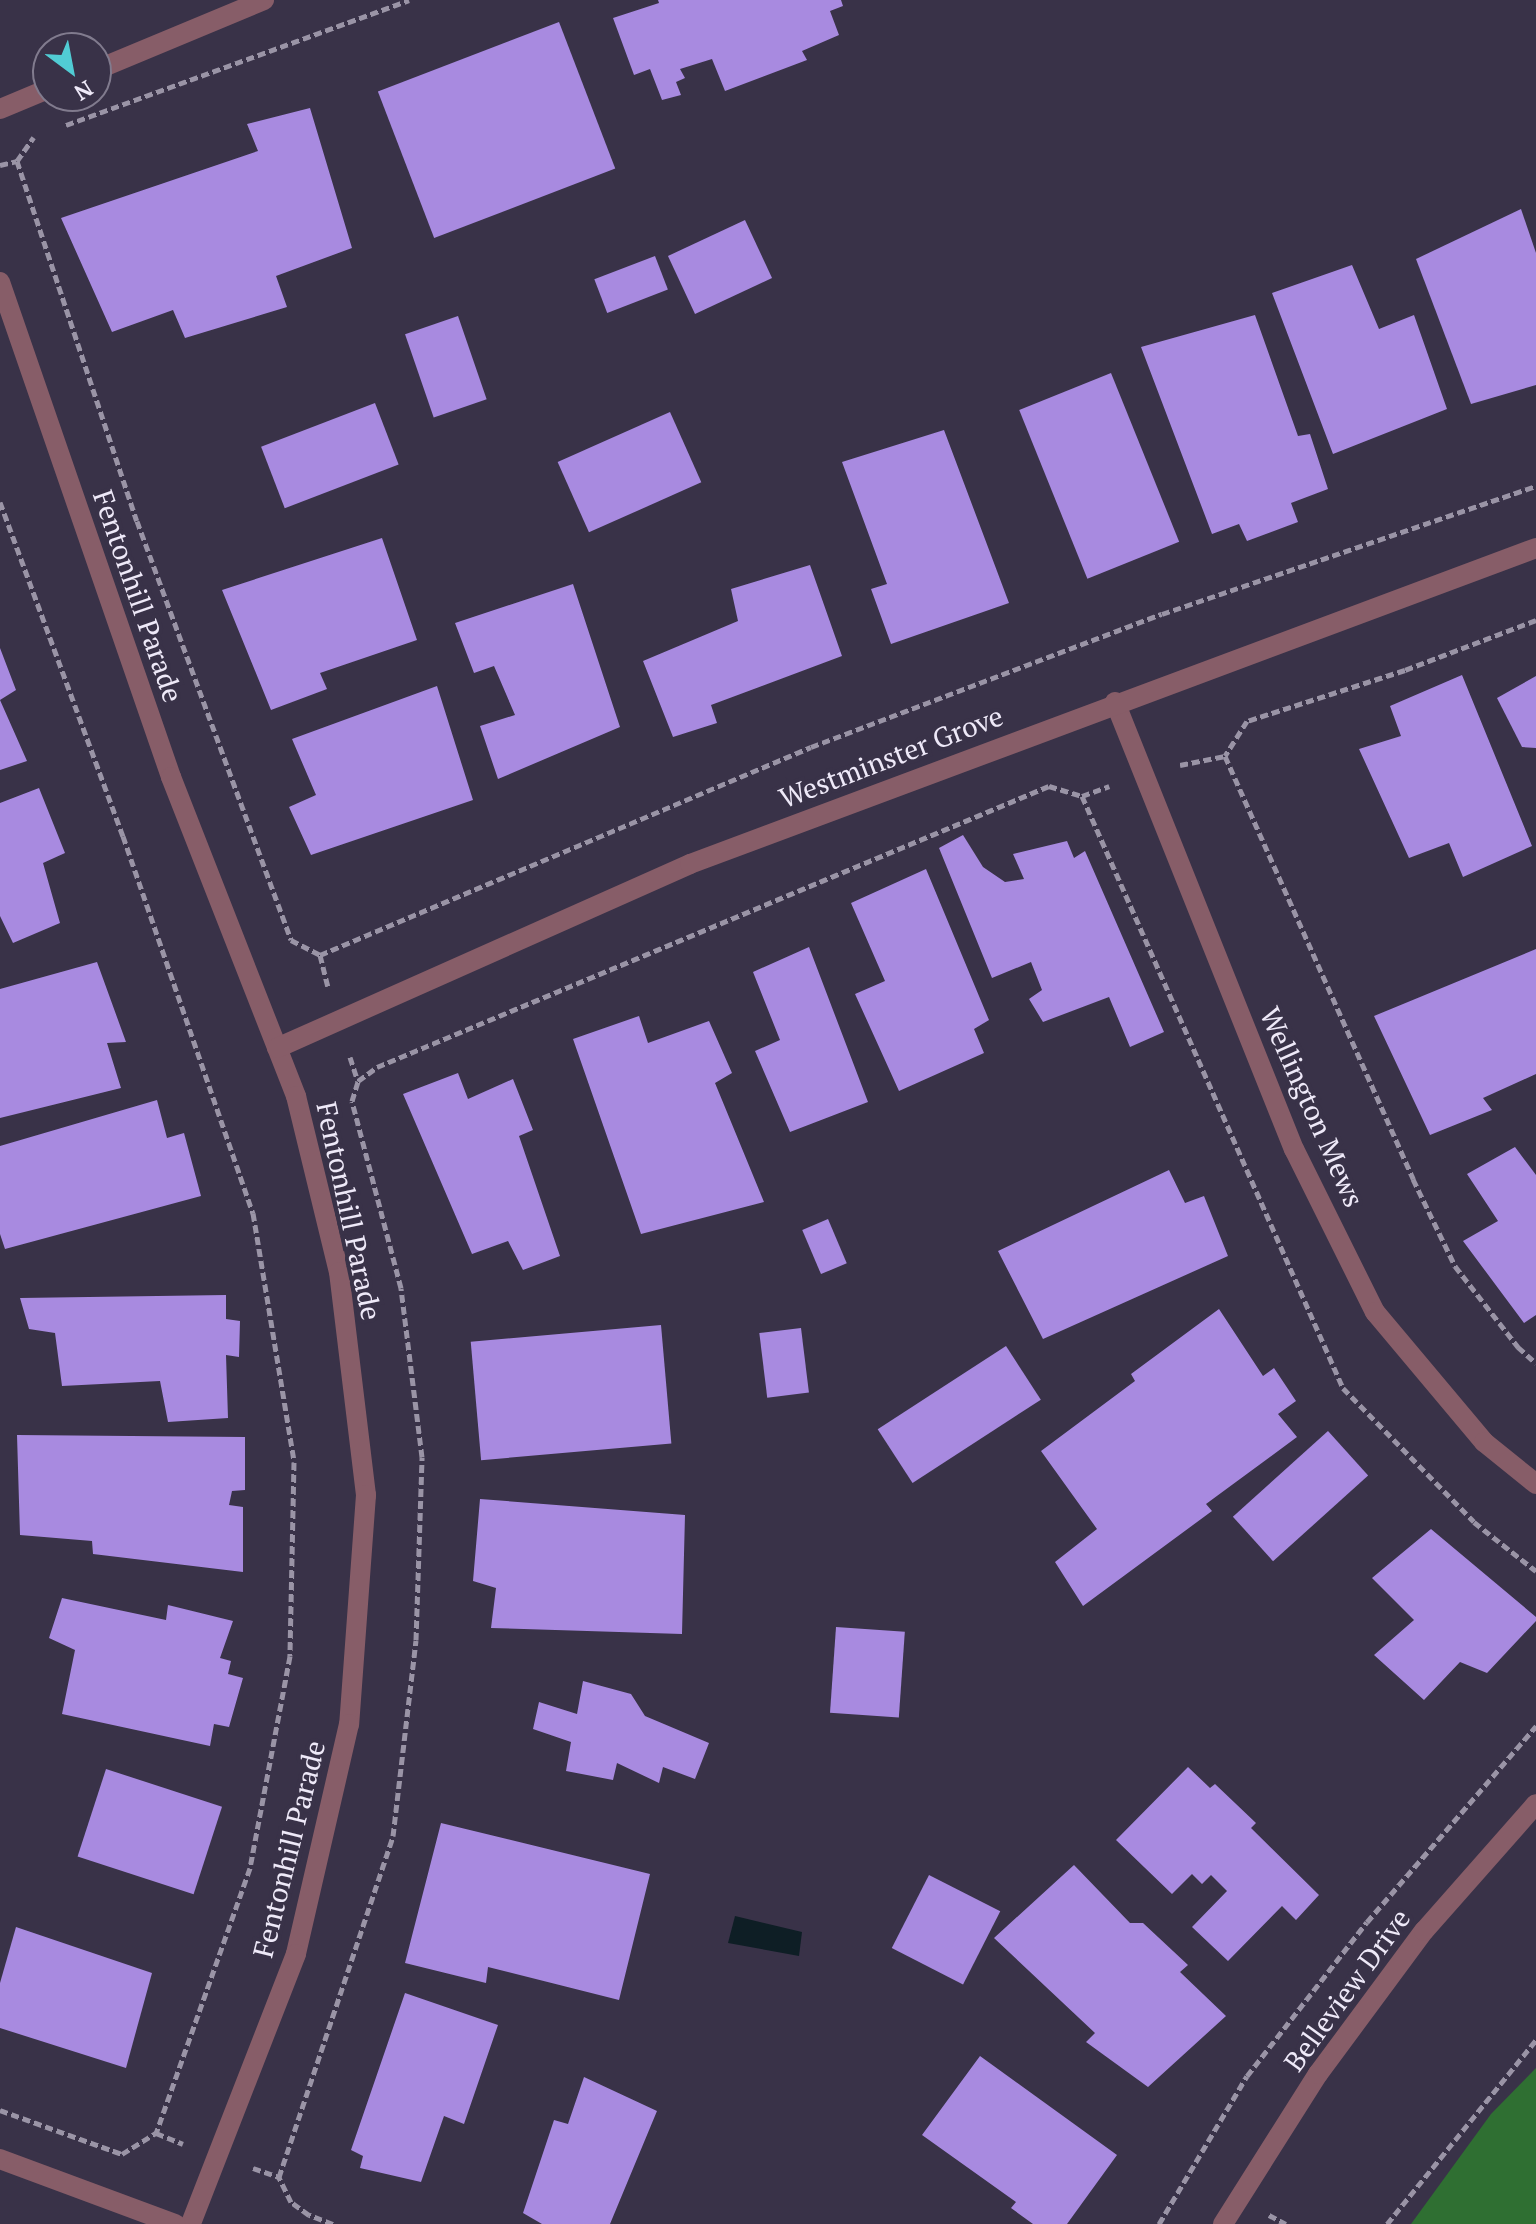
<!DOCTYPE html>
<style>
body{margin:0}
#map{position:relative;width:1536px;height:2224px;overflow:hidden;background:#393248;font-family:"PT Serif",serif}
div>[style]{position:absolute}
.green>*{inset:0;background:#2f6f32}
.water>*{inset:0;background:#0e1e25}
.building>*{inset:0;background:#a88ae0;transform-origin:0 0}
.path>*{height:5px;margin-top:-2.5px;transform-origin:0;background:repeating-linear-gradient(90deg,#9a94a6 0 8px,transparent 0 12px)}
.street>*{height:20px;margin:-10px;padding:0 10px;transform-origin:10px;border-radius:10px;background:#875d68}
span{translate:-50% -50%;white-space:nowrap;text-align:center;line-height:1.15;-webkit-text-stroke:8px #393248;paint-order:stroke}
.street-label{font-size:28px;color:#eee9f8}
.north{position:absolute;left:32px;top:32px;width:80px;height:80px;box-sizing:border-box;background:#393248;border:2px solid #817b8e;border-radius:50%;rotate:148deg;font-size:22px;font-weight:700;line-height:32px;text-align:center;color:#eee9f8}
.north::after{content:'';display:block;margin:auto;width:28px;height:36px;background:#51ccd4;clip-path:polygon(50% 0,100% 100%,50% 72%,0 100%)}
</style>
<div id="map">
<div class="green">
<i style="clip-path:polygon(1536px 2068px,1536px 2224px,1411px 2224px,1491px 2114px)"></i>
</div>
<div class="water">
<i style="clip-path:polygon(735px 1916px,802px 1932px,799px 1956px,728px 1943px)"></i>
</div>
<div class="building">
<i style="clip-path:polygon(658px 0,841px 0,843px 6px,830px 11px,839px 35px,802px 51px,807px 60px,725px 91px,712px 59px,680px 69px,685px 78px,676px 82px,681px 95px,662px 100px,650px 69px,634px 75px,613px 18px,659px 3px)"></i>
<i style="left:559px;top:22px;width:157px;height:194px;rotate:69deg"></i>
<i style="clip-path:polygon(310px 108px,352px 248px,276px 276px,287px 307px,185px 338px,173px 310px,112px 332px,61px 218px,258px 151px,247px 124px)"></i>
<i style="clip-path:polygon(1521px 209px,1536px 253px,1536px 385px,1471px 404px,1416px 259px)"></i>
<i style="left:745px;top:220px;width:64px;height:85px;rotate:65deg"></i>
<i style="left:655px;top:256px;width:36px;height:65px;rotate:69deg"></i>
<i style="clip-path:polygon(1352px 265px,1379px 329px,1414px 315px,1447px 409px,1333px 454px,1272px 293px)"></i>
<i style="clip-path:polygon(1255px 315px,1298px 436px,1310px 434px,1328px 489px,1291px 503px,1298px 522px,1247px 541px,1239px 524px,1212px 534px,1141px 347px)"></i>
<i style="left:458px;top:316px;width:88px;height:56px;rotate:71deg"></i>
<i style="left:1111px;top:373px;width:182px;height:99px;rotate:68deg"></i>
<i style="left:375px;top:403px;width:66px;height:122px;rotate:69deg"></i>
<i style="left:670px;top:412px;width:77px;height:123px;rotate:66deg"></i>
<i style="clip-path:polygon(944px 430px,1009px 603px,891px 644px,871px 589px,887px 584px,842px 462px)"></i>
<i style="clip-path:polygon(382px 538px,417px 640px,320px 673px,327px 689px,271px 710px,222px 590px)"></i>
<i style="clip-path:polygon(810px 565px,842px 656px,711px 705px,717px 723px,673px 737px,643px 661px,738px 621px,731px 589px)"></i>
<i style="clip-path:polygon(573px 584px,620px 727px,498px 779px,480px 726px,515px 715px,494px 666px,474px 673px,455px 623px)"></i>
<i style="clip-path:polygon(0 648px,16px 690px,0 700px,27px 761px,0 770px)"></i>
<i style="clip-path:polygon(1462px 675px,1532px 846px,1463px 877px,1449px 843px,1409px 858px,1359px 749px,1401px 736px,1390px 706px)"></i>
<i style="clip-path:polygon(1536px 676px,1536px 748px,1522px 747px,1497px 698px)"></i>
<i style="clip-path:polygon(437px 686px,473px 800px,311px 855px,289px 807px,316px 795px,292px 739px)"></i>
<i style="clip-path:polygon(39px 788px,65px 853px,43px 863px,60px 923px,13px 943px,0 916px,0 803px)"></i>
<i style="clip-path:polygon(963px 835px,983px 867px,1005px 882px,1024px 879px,1013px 854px,1067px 841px,1074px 858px,1085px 851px,1164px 1032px,1130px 1047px,1109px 997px,1043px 1022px,1029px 999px,1042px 990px,1031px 962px,992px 978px,939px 848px)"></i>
<i style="clip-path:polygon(926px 869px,989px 1020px,974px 1029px,984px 1053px,899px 1091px,855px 994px,885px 981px,851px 903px)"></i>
<i style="clip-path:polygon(809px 947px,868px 1102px,790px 1132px,755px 1051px,780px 1040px,753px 972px)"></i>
<i style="clip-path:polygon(1536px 949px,1536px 1074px,1483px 1098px,1492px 1110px,1430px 1135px,1374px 1016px)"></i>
<i style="clip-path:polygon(97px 962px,126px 1042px,107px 1043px,121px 1088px,0 1118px,0 989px)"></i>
<i style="clip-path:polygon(639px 1016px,648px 1043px,709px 1021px,732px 1073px,715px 1083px,764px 1202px,641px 1234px,573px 1039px)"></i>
<i style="clip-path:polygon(458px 1073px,468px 1099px,513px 1079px,533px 1130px,519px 1136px,560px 1256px,523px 1270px,508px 1241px,472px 1254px,403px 1094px)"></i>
<i style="clip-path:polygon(157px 1100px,167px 1138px,184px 1133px,201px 1196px,5px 1249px,0 1234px,0 1146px)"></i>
<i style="clip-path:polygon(1515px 1147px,1536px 1175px,1536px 1315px,1524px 1323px,1463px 1241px,1498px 1221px,1467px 1174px)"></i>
<i style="clip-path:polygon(1169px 1170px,1185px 1203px,1204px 1196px,1228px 1256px,1043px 1339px,998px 1251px)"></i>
<i style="left:828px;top:1219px;width:48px;height:28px;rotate:67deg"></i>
<i style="clip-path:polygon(226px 1295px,226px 1319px,240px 1321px,239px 1357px,226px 1355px,228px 1418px,168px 1422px,160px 1381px,62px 1386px,55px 1333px,29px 1329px,20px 1298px)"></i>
<i style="clip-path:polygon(1219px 1309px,1263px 1376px,1274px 1368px,1296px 1401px,1278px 1414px,1297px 1437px,1206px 1504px,1212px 1511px,1083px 1606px,1055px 1562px,1097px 1529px,1041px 1451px,1135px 1381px,1131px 1374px)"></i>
<i style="left:661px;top:1325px;width:119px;height:191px;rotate:85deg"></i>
<i style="left:801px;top:1328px;width:65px;height:42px;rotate:83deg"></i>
<i style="left:1006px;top:1346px;width:64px;height:153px;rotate:57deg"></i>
<i style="left:1328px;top:1431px;width:60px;height:128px;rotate:48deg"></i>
<i style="clip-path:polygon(17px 1435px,245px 1437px,245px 1490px,232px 1491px,229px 1505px,243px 1507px,243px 1572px,93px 1554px,92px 1541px,20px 1535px)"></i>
<i style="clip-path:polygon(480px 1499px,685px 1515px,682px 1634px,491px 1628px,496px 1588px,473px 1581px)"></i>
<i style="clip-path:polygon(1431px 1529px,1536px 1617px,1536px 1621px,1487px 1673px,1460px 1662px,1424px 1700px,1374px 1655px,1414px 1620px,1372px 1578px)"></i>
<i style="clip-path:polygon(62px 1598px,166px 1620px,168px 1605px,233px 1621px,220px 1658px,231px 1661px,228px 1674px,243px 1678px,229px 1727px,214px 1724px,210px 1746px,62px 1714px,75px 1650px,49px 1638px)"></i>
<i style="left:836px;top:1627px;width:69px;height:86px;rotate:4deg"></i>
<i style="clip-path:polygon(583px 1681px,631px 1694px,645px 1716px,709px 1743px,695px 1779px,663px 1767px,659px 1783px,617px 1763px,613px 1780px,566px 1771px,571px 1742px,533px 1729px,539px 1702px,577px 1714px)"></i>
<i style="clip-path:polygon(1188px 1767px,1210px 1788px,1215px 1784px,1256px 1823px,1251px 1828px,1319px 1895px,1296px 1920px,1282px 1906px,1228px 1961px,1192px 1927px,1227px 1891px,1211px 1875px,1202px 1884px,1192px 1874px,1172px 1894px,1116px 1840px)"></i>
<i style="left:106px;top:1769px;width:122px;height:92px;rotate:18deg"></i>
<i style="clip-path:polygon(441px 1823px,650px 1874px,619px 2000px,488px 1967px,486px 1983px,405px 1963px)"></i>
<i style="clip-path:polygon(1074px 1865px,1130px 1923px,1143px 1923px,1188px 1965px,1180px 1972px,1226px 2016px,1148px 2087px,1086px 2042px,1095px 2033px,994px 1938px)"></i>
<i style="left:929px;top:1875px;width:80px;height:82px;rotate:27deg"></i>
<i style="clip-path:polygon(16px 1927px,152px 1973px,126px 2068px,0 2028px,0 1983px)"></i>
<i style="clip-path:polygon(405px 1993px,498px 2025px,464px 2124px,444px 2116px,421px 2182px,360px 2168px,363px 2156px,351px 2150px)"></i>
<i style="clip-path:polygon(980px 2056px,1117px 2155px,1067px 2224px,1033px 2224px,1011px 2208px,1016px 2202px,922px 2135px)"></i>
<i style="clip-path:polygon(584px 2077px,657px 2111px,610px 2224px,542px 2224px,523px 2213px,554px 2120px,568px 2124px)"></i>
</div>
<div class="path">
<i style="left:66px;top:125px;width:365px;rotate:-20deg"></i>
<i style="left:17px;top:161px;width:379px;rotate:71.6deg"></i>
<i style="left:137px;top:521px;width:446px;rotate:69.8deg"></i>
<i style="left:291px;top:940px;width:33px;rotate:27deg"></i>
<i style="left:320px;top:955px;width:32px;rotate:76deg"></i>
<i style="left:0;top:165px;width:17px;rotate:-13deg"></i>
<i style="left:17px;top:161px;width:29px;rotate:-55deg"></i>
<i style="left:0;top:502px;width:356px;rotate:69.8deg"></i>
<i style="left:123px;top:836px;width:399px;rotate:71deg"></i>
<i style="left:253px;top:1213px;width:252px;rotate:80.6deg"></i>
<i style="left:294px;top:1462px;width:194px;rotate:91.2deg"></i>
<i style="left:290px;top:1656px;width:216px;rotate:100.7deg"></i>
<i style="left:250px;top:1868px;width:281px;rotate:109.5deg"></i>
<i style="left:156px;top:2133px;width:29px;rotate:22deg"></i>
<i style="left:1536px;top:620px;width:140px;rotate:159.1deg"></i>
<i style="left:1405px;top:670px;width:166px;rotate:162.1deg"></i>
<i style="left:1247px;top:721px;width:41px;rotate:122.2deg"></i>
<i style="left:1225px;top:756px;width:463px;rotate:66deg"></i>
<i style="left:1413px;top:1179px;width:97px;rotate:64.2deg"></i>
<i style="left:1455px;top:1266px;width:103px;rotate:52.1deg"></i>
<i style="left:1518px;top:1347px;width:24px;rotate:42deg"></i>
<i style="left:1180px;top:765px;width:46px;rotate:-11.3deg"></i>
<i style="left:1082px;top:796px;width:647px;rotate:66.21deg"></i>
<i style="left:1343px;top:1388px;width:187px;rotate:45.6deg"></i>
<i style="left:1474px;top:1522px;width:79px;rotate:38.3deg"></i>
<i style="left:320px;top:955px;width:533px;rotate:-22.96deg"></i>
<i style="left:811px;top:747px;width:375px;rotate:-20.8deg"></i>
<i style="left:1162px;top:614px;width:395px;rotate:-18.9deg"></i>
<i style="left:350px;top:1057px;width:25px;rotate:72deg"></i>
<i style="left:0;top:2110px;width:130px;rotate:19.8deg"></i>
<i style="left:122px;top:2154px;width:40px;rotate:-32deg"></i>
<i style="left:253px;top:2168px;width:28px;rotate:19deg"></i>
<i style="left:1269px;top:2215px;width:19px;rotate:28deg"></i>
<i style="left:333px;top:2224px;width:26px;rotate:-159deg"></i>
<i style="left:309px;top:2215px;width:22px;rotate:-144deg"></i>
<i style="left:291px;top:2202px;width:28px;rotate:-116deg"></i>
<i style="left:279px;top:2177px;width:360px;rotate:-71.5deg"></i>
<i style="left:393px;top:1836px;width:197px;rotate:-83.3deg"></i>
<i style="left:416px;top:1640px;width:183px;rotate:-88.1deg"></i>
<i style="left:422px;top:1457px;width:170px;rotate:-97.1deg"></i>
<i style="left:401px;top:1288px;width:193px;rotate:-104.7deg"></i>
<i style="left:352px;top:1101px;width:21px;rotate:-73deg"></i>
<i style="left:358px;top:1081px;width:24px;rotate:-36deg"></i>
<i style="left:377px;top:1067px;width:728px;rotate:-22.69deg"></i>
<i style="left:1049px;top:786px;width:34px;rotate:17deg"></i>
<i style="left:1082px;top:796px;width:29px;rotate:-20deg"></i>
<i style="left:1159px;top:2224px;width:172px;rotate:-59.3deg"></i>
<i style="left:1247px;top:2076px;width:195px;rotate:-52.1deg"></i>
<i style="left:1367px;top:1922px;width:259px;rotate:-49.2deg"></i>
<i style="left:1387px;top:2224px;width:237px;rotate:-51deg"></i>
</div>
<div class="street">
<i style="left:96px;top:70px;width:182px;rotate:-22.6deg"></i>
<i style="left:0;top:109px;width:52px;rotate:-22.6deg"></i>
<i style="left:0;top:282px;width:524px;rotate:70.94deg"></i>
<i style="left:171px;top:777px;width:343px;rotate:68.6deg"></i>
<i style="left:296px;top:1096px;width:181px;rotate:76.3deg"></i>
<i style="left:339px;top:1272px;width:225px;rotate:83.1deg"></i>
<i style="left:366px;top:1495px;width:230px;rotate:94.2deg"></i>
<i style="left:349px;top:1724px;width:236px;rotate:103deg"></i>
<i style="left:296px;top:1954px;width:290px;rotate:111.3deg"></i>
<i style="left:1115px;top:702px;width:482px;rotate:68.2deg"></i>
<i style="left:1294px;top:1149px;width:182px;rotate:63.6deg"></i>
<i style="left:1375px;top:1312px;width:170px;rotate:50deg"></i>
<i style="left:1484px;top:1442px;width:67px;rotate:38.9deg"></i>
<i style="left:277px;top:1048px;width:452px;rotate:-24deg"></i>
<i style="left:690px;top:864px;width:903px;rotate:-20.48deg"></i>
<i style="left:0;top:2159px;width:187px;rotate:20.4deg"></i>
<i style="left:1223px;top:2224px;width:178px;rotate:-57.7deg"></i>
<i style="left:1318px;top:2074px;width:178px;rotate:-53.5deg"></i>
<i style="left:1424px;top:1931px;width:169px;rotate:-48.6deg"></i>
</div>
<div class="street-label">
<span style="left:138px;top:596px;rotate:71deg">Fentonhill Parade</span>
<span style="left:891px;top:757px;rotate:-21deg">Westminster Grove</span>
<span style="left:1312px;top:1107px;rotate:66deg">Wellington Mews</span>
<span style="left:349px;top:1211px;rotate:78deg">Fentonhill Parade</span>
<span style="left:289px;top:1849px;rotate:-76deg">Fentonhill Parade</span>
<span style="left:1347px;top:1990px;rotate:-54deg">Belleview Drive</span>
</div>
<div class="north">N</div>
</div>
